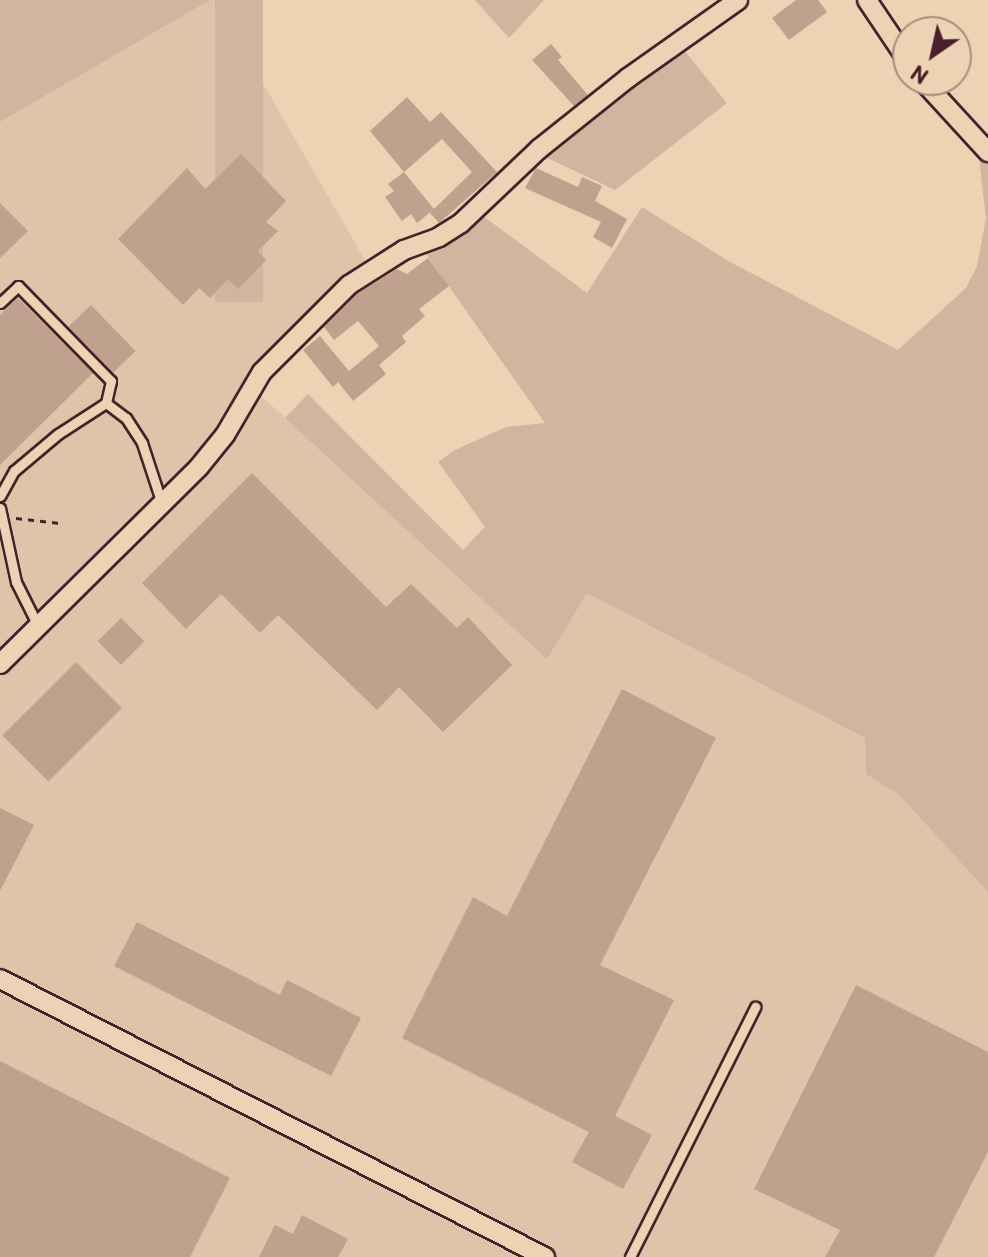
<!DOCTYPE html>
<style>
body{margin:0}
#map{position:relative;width:988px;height:1257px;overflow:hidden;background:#ecd3b4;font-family:Itim,sans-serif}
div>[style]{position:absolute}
.built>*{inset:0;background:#dec4a9}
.green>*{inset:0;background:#d1b59e;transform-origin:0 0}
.building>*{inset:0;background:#bfa18e;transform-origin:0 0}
.path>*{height:3px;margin-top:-1.5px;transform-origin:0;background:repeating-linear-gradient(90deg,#4a1f2b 0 6px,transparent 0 12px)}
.roads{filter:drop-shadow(2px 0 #4a1f2b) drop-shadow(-2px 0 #4a1f2b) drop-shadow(0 2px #4a1f2b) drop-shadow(0 -2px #4a1f2b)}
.service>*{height:9px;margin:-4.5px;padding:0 4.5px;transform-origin:4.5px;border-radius:4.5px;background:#ecd3b4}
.minor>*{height:18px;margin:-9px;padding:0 9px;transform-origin:9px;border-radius:9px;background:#ecd3b4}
span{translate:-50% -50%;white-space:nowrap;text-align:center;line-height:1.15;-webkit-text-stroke:8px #ecd3b4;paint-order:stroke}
.north{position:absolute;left:892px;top:16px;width:80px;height:80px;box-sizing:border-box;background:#ecd3b4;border:2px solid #ab8b7d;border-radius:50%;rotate:214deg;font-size:22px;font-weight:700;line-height:32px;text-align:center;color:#4a1f2b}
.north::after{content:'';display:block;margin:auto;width:28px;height:36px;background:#4a1f2b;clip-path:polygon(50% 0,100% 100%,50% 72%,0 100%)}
</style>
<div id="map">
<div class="built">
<i style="clip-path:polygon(210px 0,215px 0,366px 262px,345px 274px,247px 377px,257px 392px,547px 658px,587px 593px,865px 738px,866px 774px,900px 796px,988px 892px,988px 1257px,0 1257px,0 122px)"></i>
</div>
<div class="green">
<i style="clip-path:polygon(0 0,210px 0,0 122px)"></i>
<i style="left:215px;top:0;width:48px;height:302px"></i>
<i style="clip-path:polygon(475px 0,544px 0,509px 38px)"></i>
<i style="clip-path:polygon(682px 48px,727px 103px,615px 190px,541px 155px)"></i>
<i style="clip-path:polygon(979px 158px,988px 161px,988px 892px,900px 796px,866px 774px,865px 738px,587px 593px,547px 659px,285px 418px,308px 394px,463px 550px,485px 527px,438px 462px,455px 450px,506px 427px,545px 423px,422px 248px,479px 213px,587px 293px,642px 207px,730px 262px,898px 350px,966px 288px,977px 266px,986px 218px)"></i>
</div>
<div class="building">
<i style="clip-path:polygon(796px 0,818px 0,827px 12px,789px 40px,772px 18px)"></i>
<i style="clip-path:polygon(551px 44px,562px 57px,558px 60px,588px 95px,574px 106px,532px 60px)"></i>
<i style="clip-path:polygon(evenodd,407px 97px,430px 122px,441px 112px,497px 172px,439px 223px,430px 213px,433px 210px,417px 223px,411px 214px,402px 221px,385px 197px,394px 191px,388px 184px,404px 172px,370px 131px,407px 97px,442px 139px,472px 172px,434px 209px,404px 172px,442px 139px)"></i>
<i style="clip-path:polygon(241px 154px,286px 201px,266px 222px,278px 231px,258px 251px,266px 260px,238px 289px,228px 279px,210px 298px,199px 288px,183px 305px,118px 239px,187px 168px,205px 189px)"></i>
<i style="clip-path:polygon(536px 168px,578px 187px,582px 177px,602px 186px,595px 201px,627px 219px,612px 248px,593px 237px,601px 222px,525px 188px)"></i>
<i style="clip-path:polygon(0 203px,28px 231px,0 258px)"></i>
<i style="clip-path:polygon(428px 258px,449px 286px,419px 309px,425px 316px,402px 336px,406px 342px,379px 365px,386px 374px,353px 401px,338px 382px,333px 387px,303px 350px,320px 336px,349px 371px,379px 346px,358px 321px,334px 340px,324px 327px,357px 294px,397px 269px,407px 274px)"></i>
<i style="clip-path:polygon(18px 298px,93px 373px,0 465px,0 315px)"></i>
<i style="left:91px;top:305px;width:64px;height:31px;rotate:46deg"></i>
<i style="clip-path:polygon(252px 473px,386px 607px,411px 584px,457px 628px,468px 617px,512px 665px,443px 732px,399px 687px,377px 710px,278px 615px,260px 633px,221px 594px,186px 629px,142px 583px)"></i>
<i style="left:121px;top:618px;width:33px;height:33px;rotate:45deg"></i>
<i style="left:76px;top:662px;width:65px;height:104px;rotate:45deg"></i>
<i style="clip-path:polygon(622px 689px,716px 738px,600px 965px,674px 1000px,615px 1116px,652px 1135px,623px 1189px,572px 1162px,589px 1132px,402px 1038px,473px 897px,507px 916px)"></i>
<i style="clip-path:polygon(0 808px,34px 825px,0 891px)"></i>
<i style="clip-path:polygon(137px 922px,280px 995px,287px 980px,361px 1018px,331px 1076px,114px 966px)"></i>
<i style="clip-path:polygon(856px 985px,988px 1052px,988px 1152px,934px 1257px,825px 1257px,840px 1230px,754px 1189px)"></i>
<i style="clip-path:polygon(0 1061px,230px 1178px,190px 1257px,0 1257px)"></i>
<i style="clip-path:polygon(302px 1215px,348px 1239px,338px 1257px,259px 1257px,275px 1225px,293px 1234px)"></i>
</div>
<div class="path">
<i style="left:16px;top:518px;width:44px;rotate:6.5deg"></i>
</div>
<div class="roads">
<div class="service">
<i style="left:0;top:303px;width:25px;rotate:-43deg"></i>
<i style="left:18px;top:286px;width:133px;rotate:45.6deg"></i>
<i style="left:111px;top:381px;width:23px;rotate:103deg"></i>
<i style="left:0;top:496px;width:29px;rotate:-61deg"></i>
<i style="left:14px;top:471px;width:57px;rotate:-40.1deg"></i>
<i style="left:58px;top:434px;width:57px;rotate:-32.9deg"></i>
<i style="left:106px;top:403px;width:25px;rotate:37deg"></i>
<i style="left:126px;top:418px;width:30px;rotate:57deg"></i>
<i style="left:142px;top:443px;width:64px;rotate:71.8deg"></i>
<i style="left:0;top:508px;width:76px;rotate:77.8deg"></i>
<i style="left:16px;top:582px;width:49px;rotate:63.4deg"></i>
<i style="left:630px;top:1257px;width:280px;rotate:-63.4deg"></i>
</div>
<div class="minor">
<i style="left:867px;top:0;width:73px;rotate:56.1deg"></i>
<i style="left:922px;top:80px;width:98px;rotate:47.5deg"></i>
<i style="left:0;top:664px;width:280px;rotate:-44.7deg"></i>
<i style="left:199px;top:467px;width:41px;rotate:-50.9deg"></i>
<i style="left:225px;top:435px;width:73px;rotate:-59.6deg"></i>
<i style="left:262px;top:372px;width:123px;rotate:-45deg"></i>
<i style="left:349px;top:285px;width:65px;rotate:-32.5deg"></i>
<i style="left:404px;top:250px;width:37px;rotate:-20deg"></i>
<i style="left:439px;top:237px;width:26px;rotate:-32deg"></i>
<i style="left:461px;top:223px;width:108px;rotate:-43.5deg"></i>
<i style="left:539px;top:149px;width:114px;rotate:-38.6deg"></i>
<i style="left:628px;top:78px;width:135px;rotate:-35.3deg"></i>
<i style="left:0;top:979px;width:612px;rotate:27.03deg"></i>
</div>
</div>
<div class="north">N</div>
</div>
